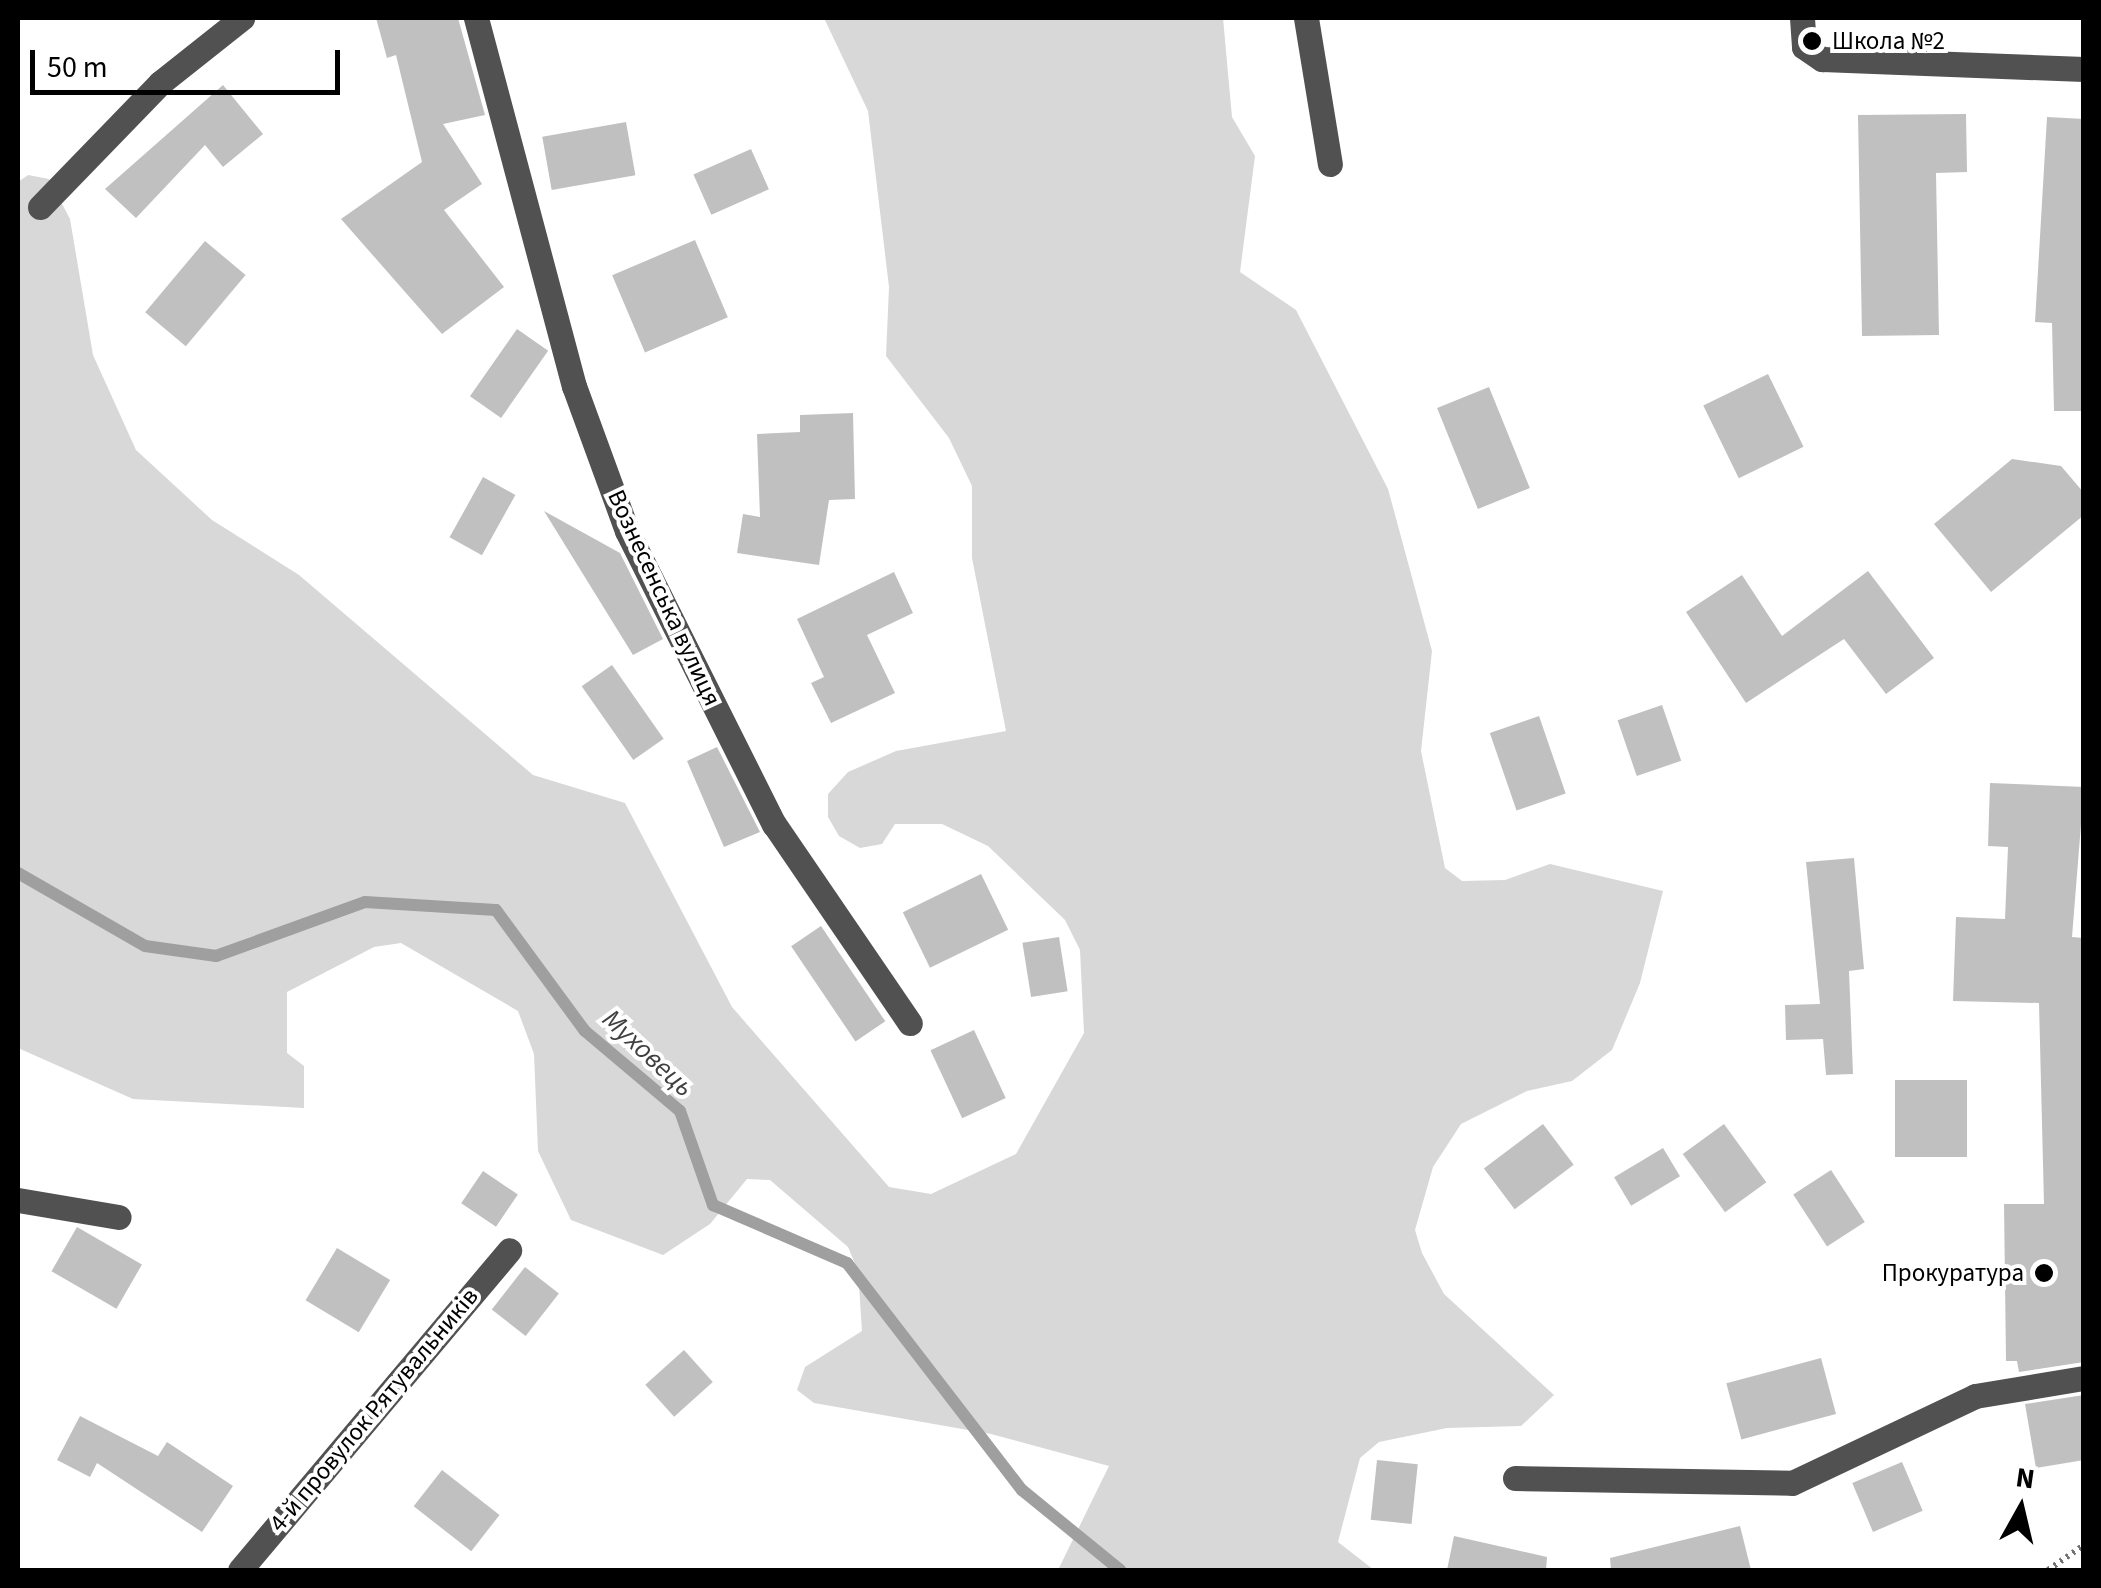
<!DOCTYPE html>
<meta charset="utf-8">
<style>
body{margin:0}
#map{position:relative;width:2101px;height:1588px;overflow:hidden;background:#fff;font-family:"Source Sans 3",sans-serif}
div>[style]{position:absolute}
.green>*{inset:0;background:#d8d8d8}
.stream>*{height:12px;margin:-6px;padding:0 6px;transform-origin:6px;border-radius:6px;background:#9f9f9f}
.building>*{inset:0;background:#c0c0c0;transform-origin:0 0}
.path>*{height:6px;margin-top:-3px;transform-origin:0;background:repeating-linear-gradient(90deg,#737373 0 2.5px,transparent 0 7.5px)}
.minor>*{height:25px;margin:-12.5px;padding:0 12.5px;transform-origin:12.5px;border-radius:12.5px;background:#515151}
.dots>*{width:28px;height:28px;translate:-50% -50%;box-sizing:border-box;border:5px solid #fff;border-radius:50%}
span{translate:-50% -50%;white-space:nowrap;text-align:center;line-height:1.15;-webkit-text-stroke:8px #fff;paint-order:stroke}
.poi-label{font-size:25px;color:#000}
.left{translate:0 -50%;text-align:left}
.right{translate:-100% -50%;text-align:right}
.street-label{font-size:25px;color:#000}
.water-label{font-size:28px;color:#404040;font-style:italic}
.frame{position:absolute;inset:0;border:20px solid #000;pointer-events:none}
.north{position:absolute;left:1971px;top:1458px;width:100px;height:100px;-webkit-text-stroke:8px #fff;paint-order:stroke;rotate:8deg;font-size:28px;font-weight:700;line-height:40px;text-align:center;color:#000}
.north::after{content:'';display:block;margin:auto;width:35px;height:45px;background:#000;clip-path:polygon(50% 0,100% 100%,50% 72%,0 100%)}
.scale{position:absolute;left:30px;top:50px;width:310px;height:45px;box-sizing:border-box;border:5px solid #000;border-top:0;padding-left:12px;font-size:30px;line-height:35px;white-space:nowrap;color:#000;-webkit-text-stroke:8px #fff;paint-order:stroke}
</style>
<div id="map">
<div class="green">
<i style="clip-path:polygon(824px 18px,1223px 18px,1232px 117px,1255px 156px,1240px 272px,1296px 310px,1388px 489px,1432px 651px,1421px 751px,1445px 868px,1462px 881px,1505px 880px,1550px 864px,1663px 891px,1640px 983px,1612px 1050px,1572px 1081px,1527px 1091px,1461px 1124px,1433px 1167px,1415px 1230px,1422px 1253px,1444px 1294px,1554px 1395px,1521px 1426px,1447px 1428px,1379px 1442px,1360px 1458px,1338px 1542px,1374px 1570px,1058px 1570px,1109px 1466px,991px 1434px,814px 1403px,797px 1390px,805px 1367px,862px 1331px,858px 1271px,848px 1247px,770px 1180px,747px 1179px,710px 1224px,663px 1255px,571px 1220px,538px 1151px,534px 1054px,518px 1011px,401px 943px,374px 947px,287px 992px,287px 1053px,304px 1066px,304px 1108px,133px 1099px,18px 1048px,18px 182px,28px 175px,49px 179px,70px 219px,93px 355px,136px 450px,212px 520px,299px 575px,533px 775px,625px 803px,732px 1007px,889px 1187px,931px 1194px,1016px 1154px,1084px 1033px,1080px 950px,1065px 920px,988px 846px,942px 824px,895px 824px,882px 844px,860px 848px,839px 836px,828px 817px,828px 794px,848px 772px,896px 751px,1006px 731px,972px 558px,972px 486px,949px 438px,886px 356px,889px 287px,868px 111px)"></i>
</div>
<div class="stream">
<i style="left:18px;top:873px;width:146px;rotate:29.9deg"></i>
<i style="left:145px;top:946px;width:72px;rotate:8deg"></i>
<i style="left:216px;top:956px;width:158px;rotate:-19.9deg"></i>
<i style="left:365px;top:902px;width:131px;rotate:3.5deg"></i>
<i style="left:496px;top:910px;width:150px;rotate:53.7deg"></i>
<i style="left:585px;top:1031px;width:124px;rotate:40.1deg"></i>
<i style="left:680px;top:1111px;width:100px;rotate:70.7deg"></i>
<i style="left:713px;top:1205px;width:146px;rotate:23.4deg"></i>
<i style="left:847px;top:1263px;width:287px;rotate:52.4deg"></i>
<i style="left:1022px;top:1490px;width:127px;rotate:39.2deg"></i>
</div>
<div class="building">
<i style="clip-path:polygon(376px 18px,458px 18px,485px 115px,443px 124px,482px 184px,444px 210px,504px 287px,442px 334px,341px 219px,422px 162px,396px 55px,387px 58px)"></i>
<i style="clip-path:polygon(223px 85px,263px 134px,223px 167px,205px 145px,136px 218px,105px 189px)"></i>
<i style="clip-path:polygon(1966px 114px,1967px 172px,1936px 173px,1939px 335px,1862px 336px,1858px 115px)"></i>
<i style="clip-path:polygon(2047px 117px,2084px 119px,2084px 411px,2054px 411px,2052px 323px,2035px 322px)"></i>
<i style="left:626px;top:122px;width:54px;height:85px;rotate:80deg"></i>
<i style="left:751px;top:149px;width:44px;height:63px;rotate:66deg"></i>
<i style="left:695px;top:240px;width:84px;height:90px;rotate:67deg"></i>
<i style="left:205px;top:241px;width:53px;height:93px;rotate:40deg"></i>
<i style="left:517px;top:329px;width:38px;height:82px;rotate:35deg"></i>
<i style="left:1768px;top:374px;width:81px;height:72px;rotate:64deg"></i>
<i style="left:1489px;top:387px;width:109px;height:56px;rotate:68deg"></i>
<i style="clip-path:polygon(853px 413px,855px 499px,829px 500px,819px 565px,737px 553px,743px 514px,760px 517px,757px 434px,800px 432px,800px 415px)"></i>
<i style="clip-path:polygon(2012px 459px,2061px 466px,2084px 493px,2084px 515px,1991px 592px,1934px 524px)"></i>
<i style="left:483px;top:477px;width:37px;height:69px;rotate:29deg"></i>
<i style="clip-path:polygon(544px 511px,620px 553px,663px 639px,633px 655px)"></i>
<i style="clip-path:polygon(1868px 571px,1934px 658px,1886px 694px,1844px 639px,1746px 703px,1686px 612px,1742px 575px,1782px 636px)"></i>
<i style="clip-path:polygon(894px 572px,913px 613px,867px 635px,895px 693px,831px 723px,811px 683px,824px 677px,797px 619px)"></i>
<i style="left:612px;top:665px;width:90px;height:37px;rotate:55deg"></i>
<i style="left:1662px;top:705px;width:59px;height:47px;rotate:71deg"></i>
<i style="left:1539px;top:716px;width:82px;height:52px;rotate:71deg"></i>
<i style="clip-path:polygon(717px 747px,760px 832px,724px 847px,687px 761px)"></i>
<i style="clip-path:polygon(1990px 783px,2084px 787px,2072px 937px,2084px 938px,2084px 1362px,2019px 1372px,2017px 1361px,2006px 1361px,2004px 1204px,2044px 1204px,2039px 1003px,1953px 1001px,1956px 917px,2005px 919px,2008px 847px,1988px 846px)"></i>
<i style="clip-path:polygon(1854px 858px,1864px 969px,1849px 971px,1853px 1074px,1826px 1075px,1823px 1039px,1786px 1040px,1785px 1005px,1820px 1004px,1806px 862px)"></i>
<i style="left:981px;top:874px;width:62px;height:87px;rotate:64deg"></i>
<i style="left:821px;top:926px;width:115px;height:36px;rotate:56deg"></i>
<i style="left:1059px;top:937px;width:55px;height:37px;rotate:81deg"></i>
<i style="left:974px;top:1030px;width:75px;height:48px;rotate:65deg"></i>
<i style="left:1895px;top:1080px;width:72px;height:77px"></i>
<i style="left:1543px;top:1124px;width:51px;height:74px;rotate:53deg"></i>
<i style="left:1724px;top:1124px;width:72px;height:51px;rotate:54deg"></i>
<i style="left:1663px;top:1148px;width:33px;height:57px;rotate:59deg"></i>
<i style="left:1831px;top:1170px;width:62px;height:45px;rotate:57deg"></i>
<i style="left:483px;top:1171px;width:42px;height:39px;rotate:34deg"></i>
<i style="left:77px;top:1227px;width:75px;height:51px;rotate:30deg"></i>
<i style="left:337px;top:1248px;width:62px;height:61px;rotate:31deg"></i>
<i style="left:525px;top:1267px;width:43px;height:54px;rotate:38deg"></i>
<i style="left:684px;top:1350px;width:43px;height:52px;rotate:48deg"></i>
<i style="left:1821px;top:1358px;width:58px;height:98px;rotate:75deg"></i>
<i style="clip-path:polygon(2084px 1395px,2084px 1460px,2036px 1468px,2025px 1404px)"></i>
<i style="clip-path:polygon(80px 1416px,158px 1456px,167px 1442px,233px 1486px,202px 1532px,97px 1463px,90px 1477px,57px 1460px)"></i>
<i style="left:1377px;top:1460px;width:41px;height:60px;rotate:6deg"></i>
<i style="left:1902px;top:1462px;width:53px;height:54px;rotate:67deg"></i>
<i style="left:442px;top:1470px;width:73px;height:46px;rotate:38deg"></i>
<i style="clip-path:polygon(1740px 1526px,1751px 1570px,1611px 1570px,1610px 1558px)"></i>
<i style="clip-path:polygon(1454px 1536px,1547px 1557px,1546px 1570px,1447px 1570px)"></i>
</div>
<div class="path">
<i style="left:2048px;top:1570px;width:44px;rotate:-34.8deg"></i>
</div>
<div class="minor">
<i style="left:476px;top:18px;width:381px;rotate:75.1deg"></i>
<i style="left:574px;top:386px;width:154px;rotate:69.9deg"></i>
<i style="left:627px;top:531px;width:328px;rotate:63.4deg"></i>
<i style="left:774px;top:824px;width:241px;rotate:55.7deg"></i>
<i style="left:1306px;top:18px;width:148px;rotate:80.7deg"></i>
<i style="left:1802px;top:18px;width:29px;rotate:86deg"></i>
<i style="left:1804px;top:47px;width:22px;rotate:34deg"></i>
<i style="left:1822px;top:59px;width:262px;rotate:2.2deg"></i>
<i style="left:40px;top:207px;width:173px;rotate:-45.9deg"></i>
<i style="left:160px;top:83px;width:105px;rotate:-38.4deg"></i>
<i style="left:18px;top:1200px;width:102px;rotate:9.6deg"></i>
<i style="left:1515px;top:1478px;width:277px;rotate:1deg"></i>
<i style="left:1792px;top:1483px;width:203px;rotate:-25.4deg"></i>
<i style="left:1975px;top:1396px;width:110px;rotate:-9.4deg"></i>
<i style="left:240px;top:1570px;width:418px;rotate:-49.9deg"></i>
</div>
<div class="dots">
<i style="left:1812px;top:41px;background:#000"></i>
<i style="left:2044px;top:1273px;background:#000"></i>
</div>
<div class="poi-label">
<span class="left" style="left:1832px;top:41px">Школа №2</span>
<span class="right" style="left:2024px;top:1273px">Прокуратура</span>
</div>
<div class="street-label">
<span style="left:664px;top:598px;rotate:65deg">Вознесенська вулиця</span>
<span style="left:374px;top:1410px;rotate:-50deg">4-й провулок Рятувальників</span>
</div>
<div class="water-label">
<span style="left:648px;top:1053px;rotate:43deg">Муховець</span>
</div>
<div class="frame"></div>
<div class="north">N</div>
<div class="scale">50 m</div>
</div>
